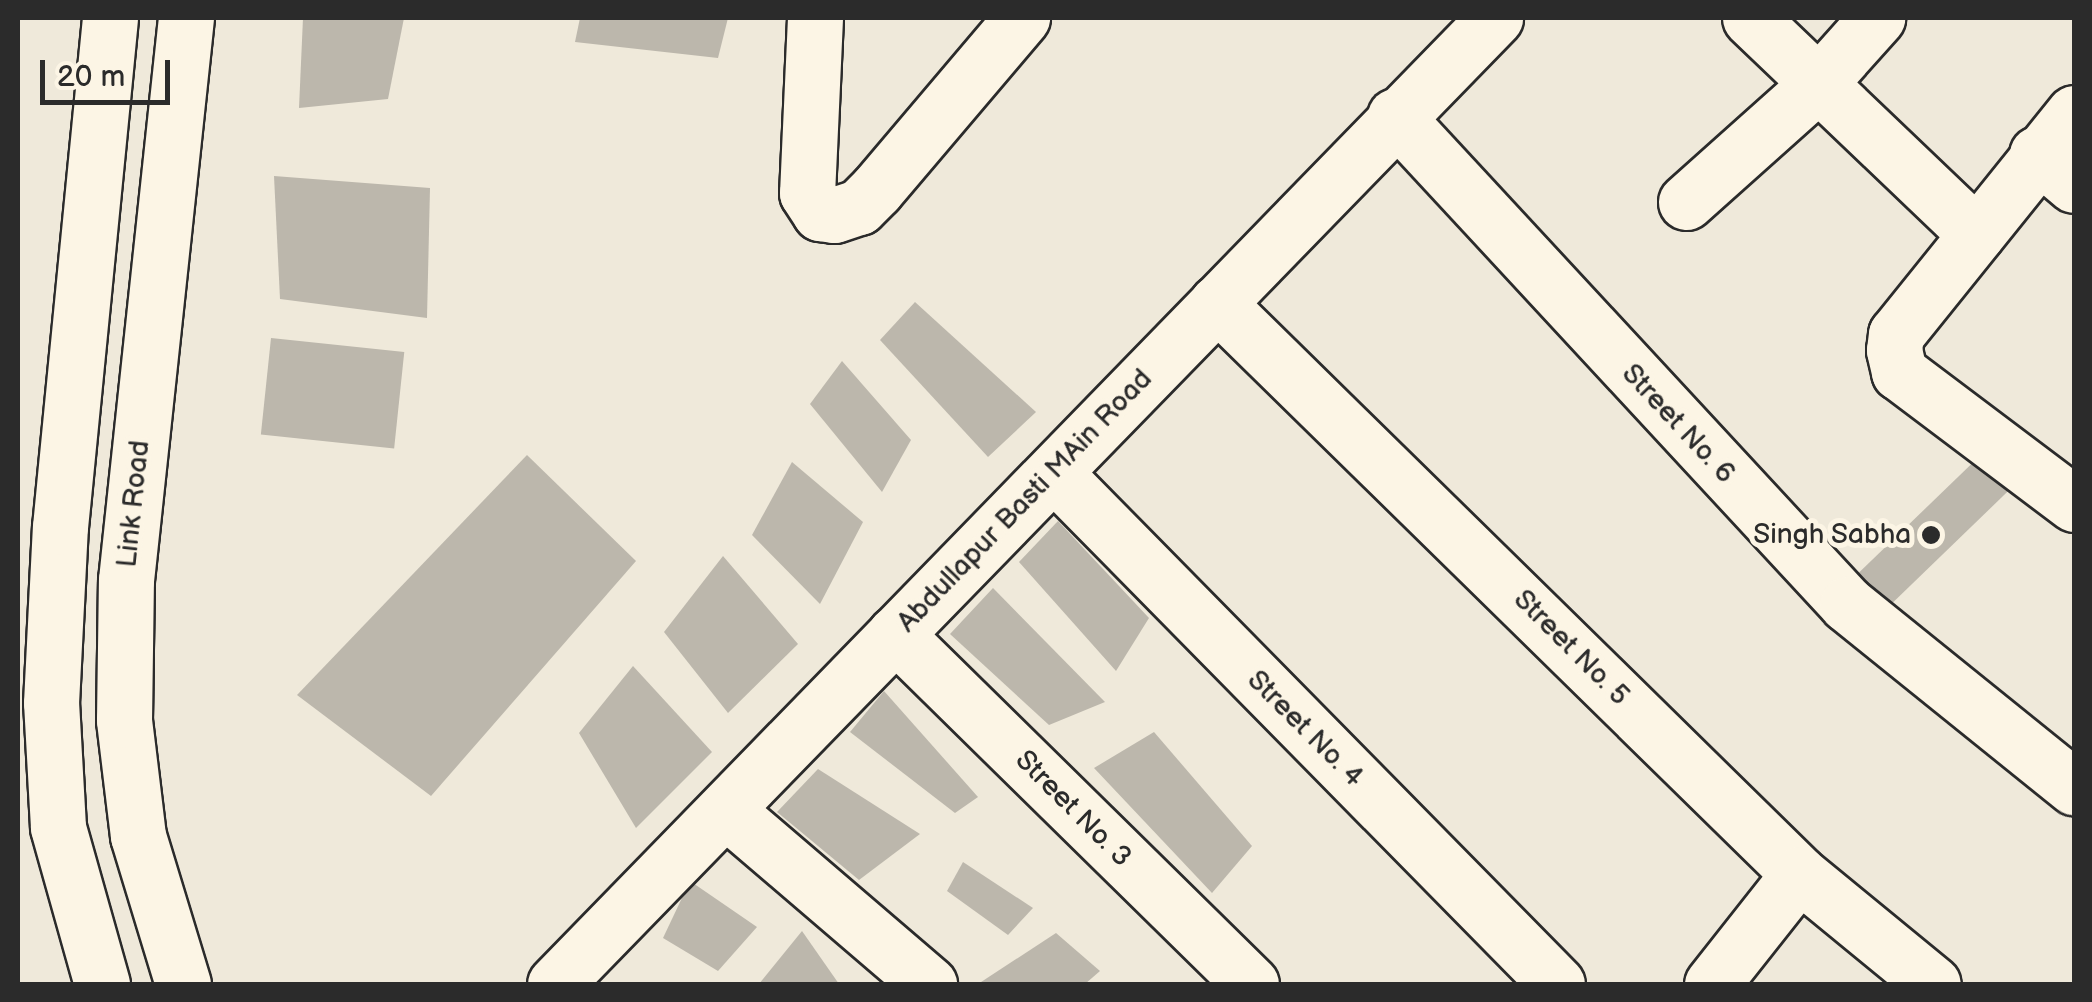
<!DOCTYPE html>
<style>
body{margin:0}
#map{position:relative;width:2092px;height:1002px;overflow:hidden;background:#efe9da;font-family:"Balsamiq Sans",sans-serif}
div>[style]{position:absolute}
.building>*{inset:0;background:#bcb7ac;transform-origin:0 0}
.roads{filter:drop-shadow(2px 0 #2b2b2b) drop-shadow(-2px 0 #2b2b2b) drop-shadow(0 2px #2b2b2b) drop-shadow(0 -2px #2b2b2b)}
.minor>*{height:55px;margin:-27.5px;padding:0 27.5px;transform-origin:27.5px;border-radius:27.5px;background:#fcf5e5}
.major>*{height:55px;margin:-27.5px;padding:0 27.5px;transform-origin:27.5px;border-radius:27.5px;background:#fcf5e5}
.dots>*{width:28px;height:28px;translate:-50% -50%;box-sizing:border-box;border:5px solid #fcf5e5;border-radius:50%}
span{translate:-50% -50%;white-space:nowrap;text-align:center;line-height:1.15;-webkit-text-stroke:10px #fcf5e5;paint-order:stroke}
.street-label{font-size:28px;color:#2b2b2b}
.poi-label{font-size:28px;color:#2b2b2b}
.right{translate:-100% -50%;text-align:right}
.frame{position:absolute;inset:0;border:20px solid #2b2b2b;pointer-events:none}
.scale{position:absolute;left:40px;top:60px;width:130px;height:45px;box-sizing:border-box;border:5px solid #2b2b2b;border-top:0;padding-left:12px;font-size:30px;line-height:35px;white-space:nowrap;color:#2b2b2b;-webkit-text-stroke:8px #fcf5e5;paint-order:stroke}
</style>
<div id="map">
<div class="building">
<i style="clip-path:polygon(303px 18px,404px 18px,388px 99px,299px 108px)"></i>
<i style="clip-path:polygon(580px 18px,728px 18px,718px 58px,575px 42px)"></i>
<i style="clip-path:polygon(274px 176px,430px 188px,427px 318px,280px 299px)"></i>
<i style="clip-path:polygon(915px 302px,1036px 412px,988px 457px,880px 340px)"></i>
<i style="left:271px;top:338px;width:134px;height:97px;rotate:6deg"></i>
<i style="clip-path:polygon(842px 361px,911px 440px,882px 492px,810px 404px)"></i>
<i style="left:1988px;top:448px;width:45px;height:203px;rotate:46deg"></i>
<i style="clip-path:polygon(527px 455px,636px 561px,431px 796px,297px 695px)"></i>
<i style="clip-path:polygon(792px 462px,863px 522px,820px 604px,752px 535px)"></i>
<i style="clip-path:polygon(1058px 521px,1149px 618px,1116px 671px,1019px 562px)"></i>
<i style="clip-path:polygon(723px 556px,798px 644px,728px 713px,664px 632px)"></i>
<i style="clip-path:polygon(993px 588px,1105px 702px,1049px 725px,950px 634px)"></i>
<i style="clip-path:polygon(633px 666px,712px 752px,636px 828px,579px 733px)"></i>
<i style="clip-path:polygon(884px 691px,978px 797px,955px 813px,850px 732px)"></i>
<i style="clip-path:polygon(1154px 732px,1252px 846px,1212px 893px,1094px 768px)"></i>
<i style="clip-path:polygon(818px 769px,920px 834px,859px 880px,777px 812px)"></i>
<i style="clip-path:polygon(963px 862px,1033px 908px,1008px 935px,947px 891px)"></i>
<i style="clip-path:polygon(690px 881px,757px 927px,718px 971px,663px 938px)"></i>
<i style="clip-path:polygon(802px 931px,839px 984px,759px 984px)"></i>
<i style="clip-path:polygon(1056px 933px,1100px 971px,1085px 984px,978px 984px)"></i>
</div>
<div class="roads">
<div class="minor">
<i style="left:815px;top:18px;width:175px;rotate:92.6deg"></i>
<i style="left:807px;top:193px;width:24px;rotate:57deg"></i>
<i style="left:820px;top:213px;width:14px;rotate:8deg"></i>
<i style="left:834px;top:215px;width:26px;rotate:-18deg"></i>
<i style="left:859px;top:207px;width:24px;rotate:-45deg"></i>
<i style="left:876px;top:190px;width:226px;rotate:-49.7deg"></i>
<i style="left:1750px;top:18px;width:313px;rotate:43.7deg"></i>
<i style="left:2074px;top:113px;width:284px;rotate:128.8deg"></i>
<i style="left:1896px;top:334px;width:16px;rotate:97deg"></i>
<i style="left:1894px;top:350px;width:23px;rotate:77deg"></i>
<i style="left:1899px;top:372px;width:219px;rotate:37deg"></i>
<i style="left:1395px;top:116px;width:665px;rotate:47.19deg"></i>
<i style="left:1847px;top:604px;width:292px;rotate:38.9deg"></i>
<i style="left:2037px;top:154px;width:48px;rotate:40deg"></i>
<i style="left:1686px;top:202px;width:177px;rotate:-41.8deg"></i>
<i style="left:1818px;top:84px;width:89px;rotate:-48.2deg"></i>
<i style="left:1217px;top:303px;width:815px;rotate:44.45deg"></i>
<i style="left:1799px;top:874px;width:173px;rotate:39.4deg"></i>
<i style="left:1054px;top:473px;width:717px;rotate:45.45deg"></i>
<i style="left:895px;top:634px;width:499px;rotate:44.5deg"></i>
<i style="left:728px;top:812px;width:265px;rotate:40.6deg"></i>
<i style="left:555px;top:984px;width:1348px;rotate:-45.78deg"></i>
<i style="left:1712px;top:984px;width:140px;rotate:-51.7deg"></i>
</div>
<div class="major">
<i style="left:102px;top:984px;width:163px;rotate:-105.7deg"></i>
<i style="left:58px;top:827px;width:124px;rotate:-93.2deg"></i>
<i style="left:51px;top:703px;width:176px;rotate:-87.1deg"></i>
<i style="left:60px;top:527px;width:511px;rotate:-84.39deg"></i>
<i style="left:183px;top:984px;width:155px;rotate:-106.9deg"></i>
<i style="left:138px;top:836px;width:117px;rotate:-96.9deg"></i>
<i style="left:124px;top:720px;width:140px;rotate:-89.2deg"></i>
<i style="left:126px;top:580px;width:565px;rotate:-83.91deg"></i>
</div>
</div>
<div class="dots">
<i style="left:1931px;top:535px;background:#2b2b2b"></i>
</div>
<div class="street-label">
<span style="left:1678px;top:424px;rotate:47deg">Street No. 6</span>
<span style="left:1025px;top:501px;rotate:-46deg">Abdullapur Basti MAin Road</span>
<span style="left:134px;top:504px;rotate:-84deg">Link Road</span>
<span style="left:1571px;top:648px;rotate:45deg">Street No. 5</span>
<span style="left:1305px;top:729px;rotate:45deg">Street No. 4</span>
<span style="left:1073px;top:809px;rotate:45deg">Street No. 3</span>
</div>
<div class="poi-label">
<span class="right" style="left:1911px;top:535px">Singh Sabha</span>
</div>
<div class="frame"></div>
<div class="scale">20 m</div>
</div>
